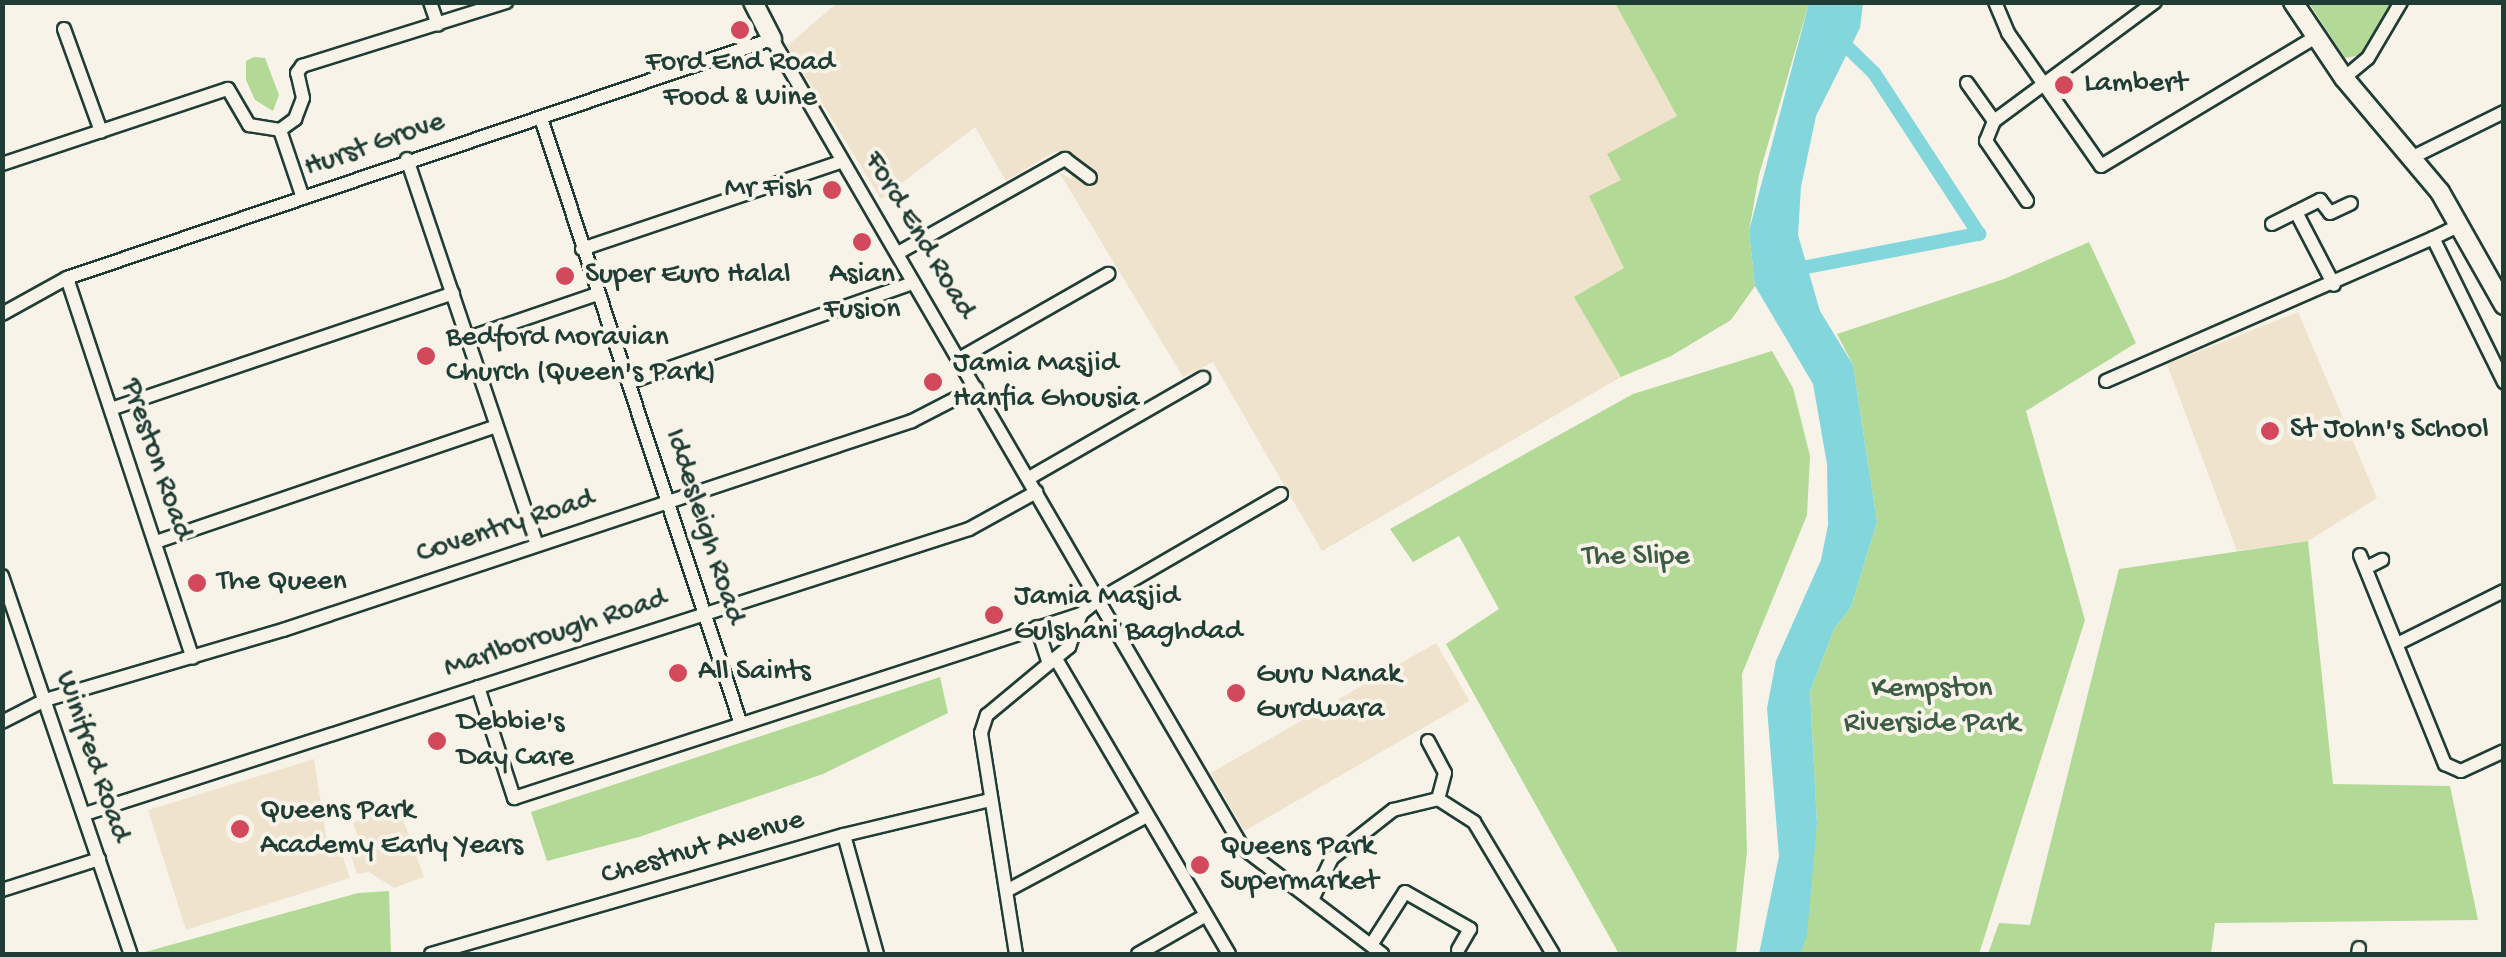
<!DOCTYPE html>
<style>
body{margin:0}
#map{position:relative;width:2506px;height:957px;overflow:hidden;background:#f7f3e8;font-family:"Gochi Hand",sans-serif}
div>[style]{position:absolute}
.built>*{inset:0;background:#f0e3ce;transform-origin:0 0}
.green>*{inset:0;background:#b2d995}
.water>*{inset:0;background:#84d6dd}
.canal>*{height:14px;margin:-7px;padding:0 7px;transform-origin:7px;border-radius:7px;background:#84d6dd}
.roads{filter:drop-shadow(2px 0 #1f3d34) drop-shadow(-2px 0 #1f3d34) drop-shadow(0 2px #1f3d34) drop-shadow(0 -2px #1f3d34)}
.street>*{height:12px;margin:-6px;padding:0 6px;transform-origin:6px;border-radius:6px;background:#f7f3e8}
.secondary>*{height:18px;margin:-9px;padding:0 9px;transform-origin:9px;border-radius:9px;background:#f7f3e8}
.dots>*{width:28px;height:28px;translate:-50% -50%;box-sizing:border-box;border:5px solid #f7f3e8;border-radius:50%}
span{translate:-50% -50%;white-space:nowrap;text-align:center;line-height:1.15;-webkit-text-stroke:8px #f7f3e8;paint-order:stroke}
.poi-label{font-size:30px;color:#1f3d34}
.left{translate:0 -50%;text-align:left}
.right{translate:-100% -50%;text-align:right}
.street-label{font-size:30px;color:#1f3d34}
.park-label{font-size:30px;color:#3c5c47}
.frame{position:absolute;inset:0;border:5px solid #1f3d34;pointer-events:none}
</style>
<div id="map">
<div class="built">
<i style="clip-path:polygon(837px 3px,1615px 3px,1677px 116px,1608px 154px,1621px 180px,1624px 268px,1575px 298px,1621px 377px,1322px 551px,1213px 362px,1183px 377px,1059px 172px,1073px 180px,1056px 151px,1006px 181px,975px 127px,881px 199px,787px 46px)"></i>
<i style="clip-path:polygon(2298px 312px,2377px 498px,2308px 541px,2237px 551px,2167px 364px)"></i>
<i style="left:1436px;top:643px;width:67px;height:260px;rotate:60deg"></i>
<i style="clip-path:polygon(314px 759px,328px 849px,340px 849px,350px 878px,186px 930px,148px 810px)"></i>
<i style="clip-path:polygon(396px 800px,424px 877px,394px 888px,369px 872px,357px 874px,348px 846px,359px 840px,353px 823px)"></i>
</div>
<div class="green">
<i style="clip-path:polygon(1615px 3px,1809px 3px,1759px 175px,1749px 231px,1755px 286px,1731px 320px,1671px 356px,1621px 377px,1574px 297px,1624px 268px,1589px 196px,1621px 180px,1607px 154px,1677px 116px)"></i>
<i style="clip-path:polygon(2309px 3px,2395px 3px,2362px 55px,2345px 58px)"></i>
<i style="clip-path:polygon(254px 57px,265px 58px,279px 95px,273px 111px,255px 100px,246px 80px,246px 61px)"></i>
<i style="clip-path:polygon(2089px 242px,2136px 343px,2026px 411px,2085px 620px,1979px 954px,1800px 954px,1817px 823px,1810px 692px,1834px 629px,1851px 607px,1877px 522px,1853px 365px,1837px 334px,2004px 279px)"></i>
<i style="clip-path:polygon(1772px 351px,1793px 388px,1810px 456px,1807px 515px,1742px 674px,1747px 852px,1736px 954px,1619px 954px,1446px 644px,1499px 609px,1459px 536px,1413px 562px,1390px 529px,1633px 394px)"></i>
<i style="clip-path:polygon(2308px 541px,2333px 784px,2450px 786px,2478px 920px,2215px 923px,2211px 954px,1988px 954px,1999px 923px,2030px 925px,2119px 569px)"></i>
<i style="clip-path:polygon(940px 677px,948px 713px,823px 774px,639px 837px,547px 861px,531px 812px)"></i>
<i style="clip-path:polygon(389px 891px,391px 954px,138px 954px,358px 893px)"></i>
</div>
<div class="water">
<i style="clip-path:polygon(1809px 3px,1863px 3px,1860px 28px,1816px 116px,1801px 187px,1798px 235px,1820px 311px,1853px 365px,1877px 522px,1851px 607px,1834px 629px,1810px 692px,1817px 823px,1807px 935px,1800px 954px,1759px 954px,1779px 856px,1767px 708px,1776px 661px,1821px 560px,1828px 525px,1827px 464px,1813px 384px,1755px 286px,1749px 231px)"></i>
</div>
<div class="canal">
<i style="left:1786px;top:271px;width:197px;rotate:-10.9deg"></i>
<i style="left:1979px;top:234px;width:192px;rotate:-123.1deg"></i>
<i style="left:1874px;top:73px;width:49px;rotate:-135.8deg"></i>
</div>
<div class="roads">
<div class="street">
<i style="left:430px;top:2px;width:24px;rotate:71deg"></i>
<i style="left:1995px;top:2px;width:34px;rotate:67deg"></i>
<i style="left:2008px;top:33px;width:162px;rotate:55deg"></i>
<i style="left:2101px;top:166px;width:249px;rotate:-31deg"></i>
<i style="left:64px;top:29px;width:109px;rotate:70.1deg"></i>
<i style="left:2344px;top:78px;width:31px;rotate:-40deg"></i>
<i style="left:2368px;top:58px;width:65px;rotate:-59.5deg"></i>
<i style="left:1967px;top:83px;width:47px;rotate:54.6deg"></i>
<i style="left:541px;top:118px;width:638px;rotate:71.74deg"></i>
<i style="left:2413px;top:157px;width:102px;rotate:-26.3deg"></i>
<i style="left:407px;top:159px;width:405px;rotate:71.4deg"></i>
<i style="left:2px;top:164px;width:238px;rotate:-18.4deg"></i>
<i style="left:228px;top:89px;width:42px;rotate:59.7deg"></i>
<i style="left:249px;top:125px;width:31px;rotate:9deg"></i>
<i style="left:303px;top:198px;width:72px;rotate:-108.7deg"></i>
<i style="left:280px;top:130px;width:19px;rotate:-36deg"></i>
<i style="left:295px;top:119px;width:22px;rotate:-69deg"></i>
<i style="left:303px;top:98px;width:26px;rotate:-103deg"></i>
<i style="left:297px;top:73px;width:9px;rotate:-54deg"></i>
<i style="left:302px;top:66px;width:214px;rotate:-17.4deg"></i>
<i style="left:2027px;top:201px;width:73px;rotate:-124.3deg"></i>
<i style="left:1986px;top:141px;width:22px;rotate:-68deg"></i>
<i style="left:1994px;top:121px;width:200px;rotate:-36.5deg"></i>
<i style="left:2296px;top:212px;width:82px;rotate:62.5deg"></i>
<i style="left:2272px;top:224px;width:54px;rotate:-26.6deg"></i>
<i style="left:2320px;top:200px;width:16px;rotate:52deg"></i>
<i style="left:2330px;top:213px;width:23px;rotate:-25deg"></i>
<i style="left:2460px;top:225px;width:30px;rotate:154deg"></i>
<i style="left:2433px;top:238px;width:161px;rotate:63.8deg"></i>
<i style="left:582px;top:249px;width:273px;rotate:-18.6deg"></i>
<i style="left:898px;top:253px;width:192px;rotate:-29.4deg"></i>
<i style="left:1065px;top:159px;width:31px;rotate:37deg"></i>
<i style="left:67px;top:278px;width:400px;rotate:71.7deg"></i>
<i style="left:2px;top:314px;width:74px;rotate:-29deg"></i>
<i style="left:67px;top:278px;width:744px;rotate:-18.73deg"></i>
<i style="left:772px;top:39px;width:649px;rotate:59.84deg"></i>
<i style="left:1098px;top:600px;width:22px;rotate:141deg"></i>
<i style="left:468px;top:338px;width:136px;rotate:-18.8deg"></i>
<i style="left:959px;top:359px;width:172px;rotate:-29.7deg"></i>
<i style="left:2106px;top:381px;width:357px;rotate:-23.6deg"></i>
<i style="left:630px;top:382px;width:300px;rotate:-19.3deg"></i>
<i style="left:111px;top:409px;width:361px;rotate:-18.7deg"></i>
<i style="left:1029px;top:478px;width:201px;rotate:-29.9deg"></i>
<i style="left:1281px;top:494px;width:211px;rotate:149.9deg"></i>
<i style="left:1098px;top:600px;width:287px;rotate:59.7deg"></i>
<i style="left:1243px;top:848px;width:175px;rotate:37.3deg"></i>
<i style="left:156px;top:542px;width:359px;rotate:-18.8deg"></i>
<i style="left:2360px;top:555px;width:226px;rotate:67.9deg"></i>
<i style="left:2445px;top:764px;width:17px;rotate:24deg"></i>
<i style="left:2461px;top:771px;width:47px;rotate:-24.9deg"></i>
<i style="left:2368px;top:567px;width:16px;rotate:-27deg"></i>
<i style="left:2px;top:576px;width:399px;rotate:71.2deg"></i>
<i style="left:1037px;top:627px;width:38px;rotate:72deg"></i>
<i style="left:2397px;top:644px;width:119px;rotate:-26.4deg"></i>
<i style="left:1056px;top:659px;width:342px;rotate:59.6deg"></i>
<i style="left:478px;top:687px;width:117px;rotate:72deg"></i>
<i style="left:514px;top:798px;width:596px;rotate:-17.98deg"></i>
<i style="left:2px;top:722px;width:48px;rotate:-27.1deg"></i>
<i style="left:45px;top:700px;width:248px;rotate:-16.4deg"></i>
<i style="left:283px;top:630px;width:663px;rotate:-18.38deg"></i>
<i style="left:912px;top:421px;width:72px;rotate:-27.3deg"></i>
<i style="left:1428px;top:741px;width:36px;rotate:62deg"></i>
<i style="left:1445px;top:773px;width:27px;rotate:105deg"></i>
<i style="left:85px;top:814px;width:929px;rotate:-17.87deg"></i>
<i style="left:969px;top:529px;width:77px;rotate:-28.9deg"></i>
<i style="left:844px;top:835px;width:123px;rotate:74.5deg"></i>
<i style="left:1010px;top:889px;width:151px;rotate:-28.1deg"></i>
<i style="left:2px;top:890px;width:102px;rotate:-17.7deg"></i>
<i style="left:1313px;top:898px;width:44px;rotate:-64.6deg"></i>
<i style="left:1332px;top:858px;width:78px;rotate:-38.2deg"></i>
<i style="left:1393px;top:810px;width:46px;rotate:-13.7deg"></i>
<i style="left:1438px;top:799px;width:43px;rotate:32.6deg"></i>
<i style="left:1474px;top:822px;width:154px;rotate:59.1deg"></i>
<i style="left:1373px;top:942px;width:59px;rotate:-57.4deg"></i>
<i style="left:1405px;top:892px;width:75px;rotate:29.6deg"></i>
<i style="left:1470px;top:929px;width:24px;rotate:120deg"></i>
<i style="left:431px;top:954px;width:430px;rotate:-16.1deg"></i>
<i style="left:844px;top:835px;width:150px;rotate:-13.5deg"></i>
<i style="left:1016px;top:954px;width:224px;rotate:-99deg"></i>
<i style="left:981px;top:733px;width:19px;rotate:-72deg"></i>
<i style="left:987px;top:715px;width:107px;rotate:-39.7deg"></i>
<i style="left:1069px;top:647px;width:35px;rotate:-70deg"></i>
<i style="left:1138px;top:954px;width:78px;rotate:-29.8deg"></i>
<i style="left:2358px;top:954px;width:6px;rotate:-81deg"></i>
</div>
<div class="secondary">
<i style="left:753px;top:2px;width:42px;rotate:62.8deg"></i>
<i style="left:2293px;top:2px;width:92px;rotate:56.1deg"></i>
<i style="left:2344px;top:78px;width:149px;rotate:49.9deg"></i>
<i style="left:2440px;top:192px;width:130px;rotate:60.5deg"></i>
</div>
</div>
<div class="dots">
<i style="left:740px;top:30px;background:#d1495b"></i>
<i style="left:2064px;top:85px;background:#d1495b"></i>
<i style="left:832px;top:190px;background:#d1495b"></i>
<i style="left:862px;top:242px;background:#d1495b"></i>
<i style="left:565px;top:276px;background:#d1495b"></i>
<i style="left:426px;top:356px;background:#d1495b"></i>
<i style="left:933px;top:382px;background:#d1495b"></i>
<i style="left:2270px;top:431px;background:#d1495b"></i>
<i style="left:197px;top:583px;background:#d1495b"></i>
<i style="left:994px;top:615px;background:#d1495b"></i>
<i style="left:678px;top:673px;background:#d1495b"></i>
<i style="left:1236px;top:693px;background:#d1495b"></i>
<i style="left:437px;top:741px;background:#d1495b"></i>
<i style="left:240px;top:829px;background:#d1495b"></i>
<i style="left:1200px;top:865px;background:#d1495b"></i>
</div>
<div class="poi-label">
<span style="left:740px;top:81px">Ford End Road<br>Food &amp; Wine</span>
<span class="left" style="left:2084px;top:85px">Lambert</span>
<span class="right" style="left:812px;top:190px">Mr Fish</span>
<span class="left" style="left:585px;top:276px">Super Euro Halal</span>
<span style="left:862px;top:293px">Asian<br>Fusion</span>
<span class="left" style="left:446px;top:356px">Bedford Moravian<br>Church (Queen's Park)</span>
<span class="left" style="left:953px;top:382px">Jamia Masjid<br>Hanfia Ghousia</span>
<span class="left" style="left:2290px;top:431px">St John's School</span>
<span class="left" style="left:217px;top:583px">The Queen</span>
<span class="left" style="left:1014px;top:615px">Jamia Masjid<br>Gulshani Baghdad</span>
<span class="left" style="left:698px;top:673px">All Saints</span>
<span class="left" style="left:1256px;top:693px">Guru Nanak<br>Gurdwara</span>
<span class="left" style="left:457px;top:741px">Debbie's<br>Day Care</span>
<span class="left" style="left:260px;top:829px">Queens Park<br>Academy Early Years</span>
<span class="left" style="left:1220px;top:865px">Queens Park<br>Supermarket</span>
</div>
<div class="street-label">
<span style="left:375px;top:146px;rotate:-19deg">Hurst Grove</span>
<span style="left:918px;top:236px;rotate:59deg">Ford End Road</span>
<span style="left:155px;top:460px;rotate:71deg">Preston Road</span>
<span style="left:703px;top:527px;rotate:72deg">Iddesleigh Road</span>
<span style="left:506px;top:528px;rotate:-18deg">Coventry Road</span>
<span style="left:556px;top:635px;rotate:-18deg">Marlborough Road</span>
<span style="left:91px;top:757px;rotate:71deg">Winifred Road</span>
<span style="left:703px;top:849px;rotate:-16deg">Chestnut Avenue</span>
</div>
<div class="park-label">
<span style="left:1636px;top:558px">The Slipe</span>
<span style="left:1932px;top:707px">Kempston<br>Riverside Park</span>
</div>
<div class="frame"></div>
</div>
